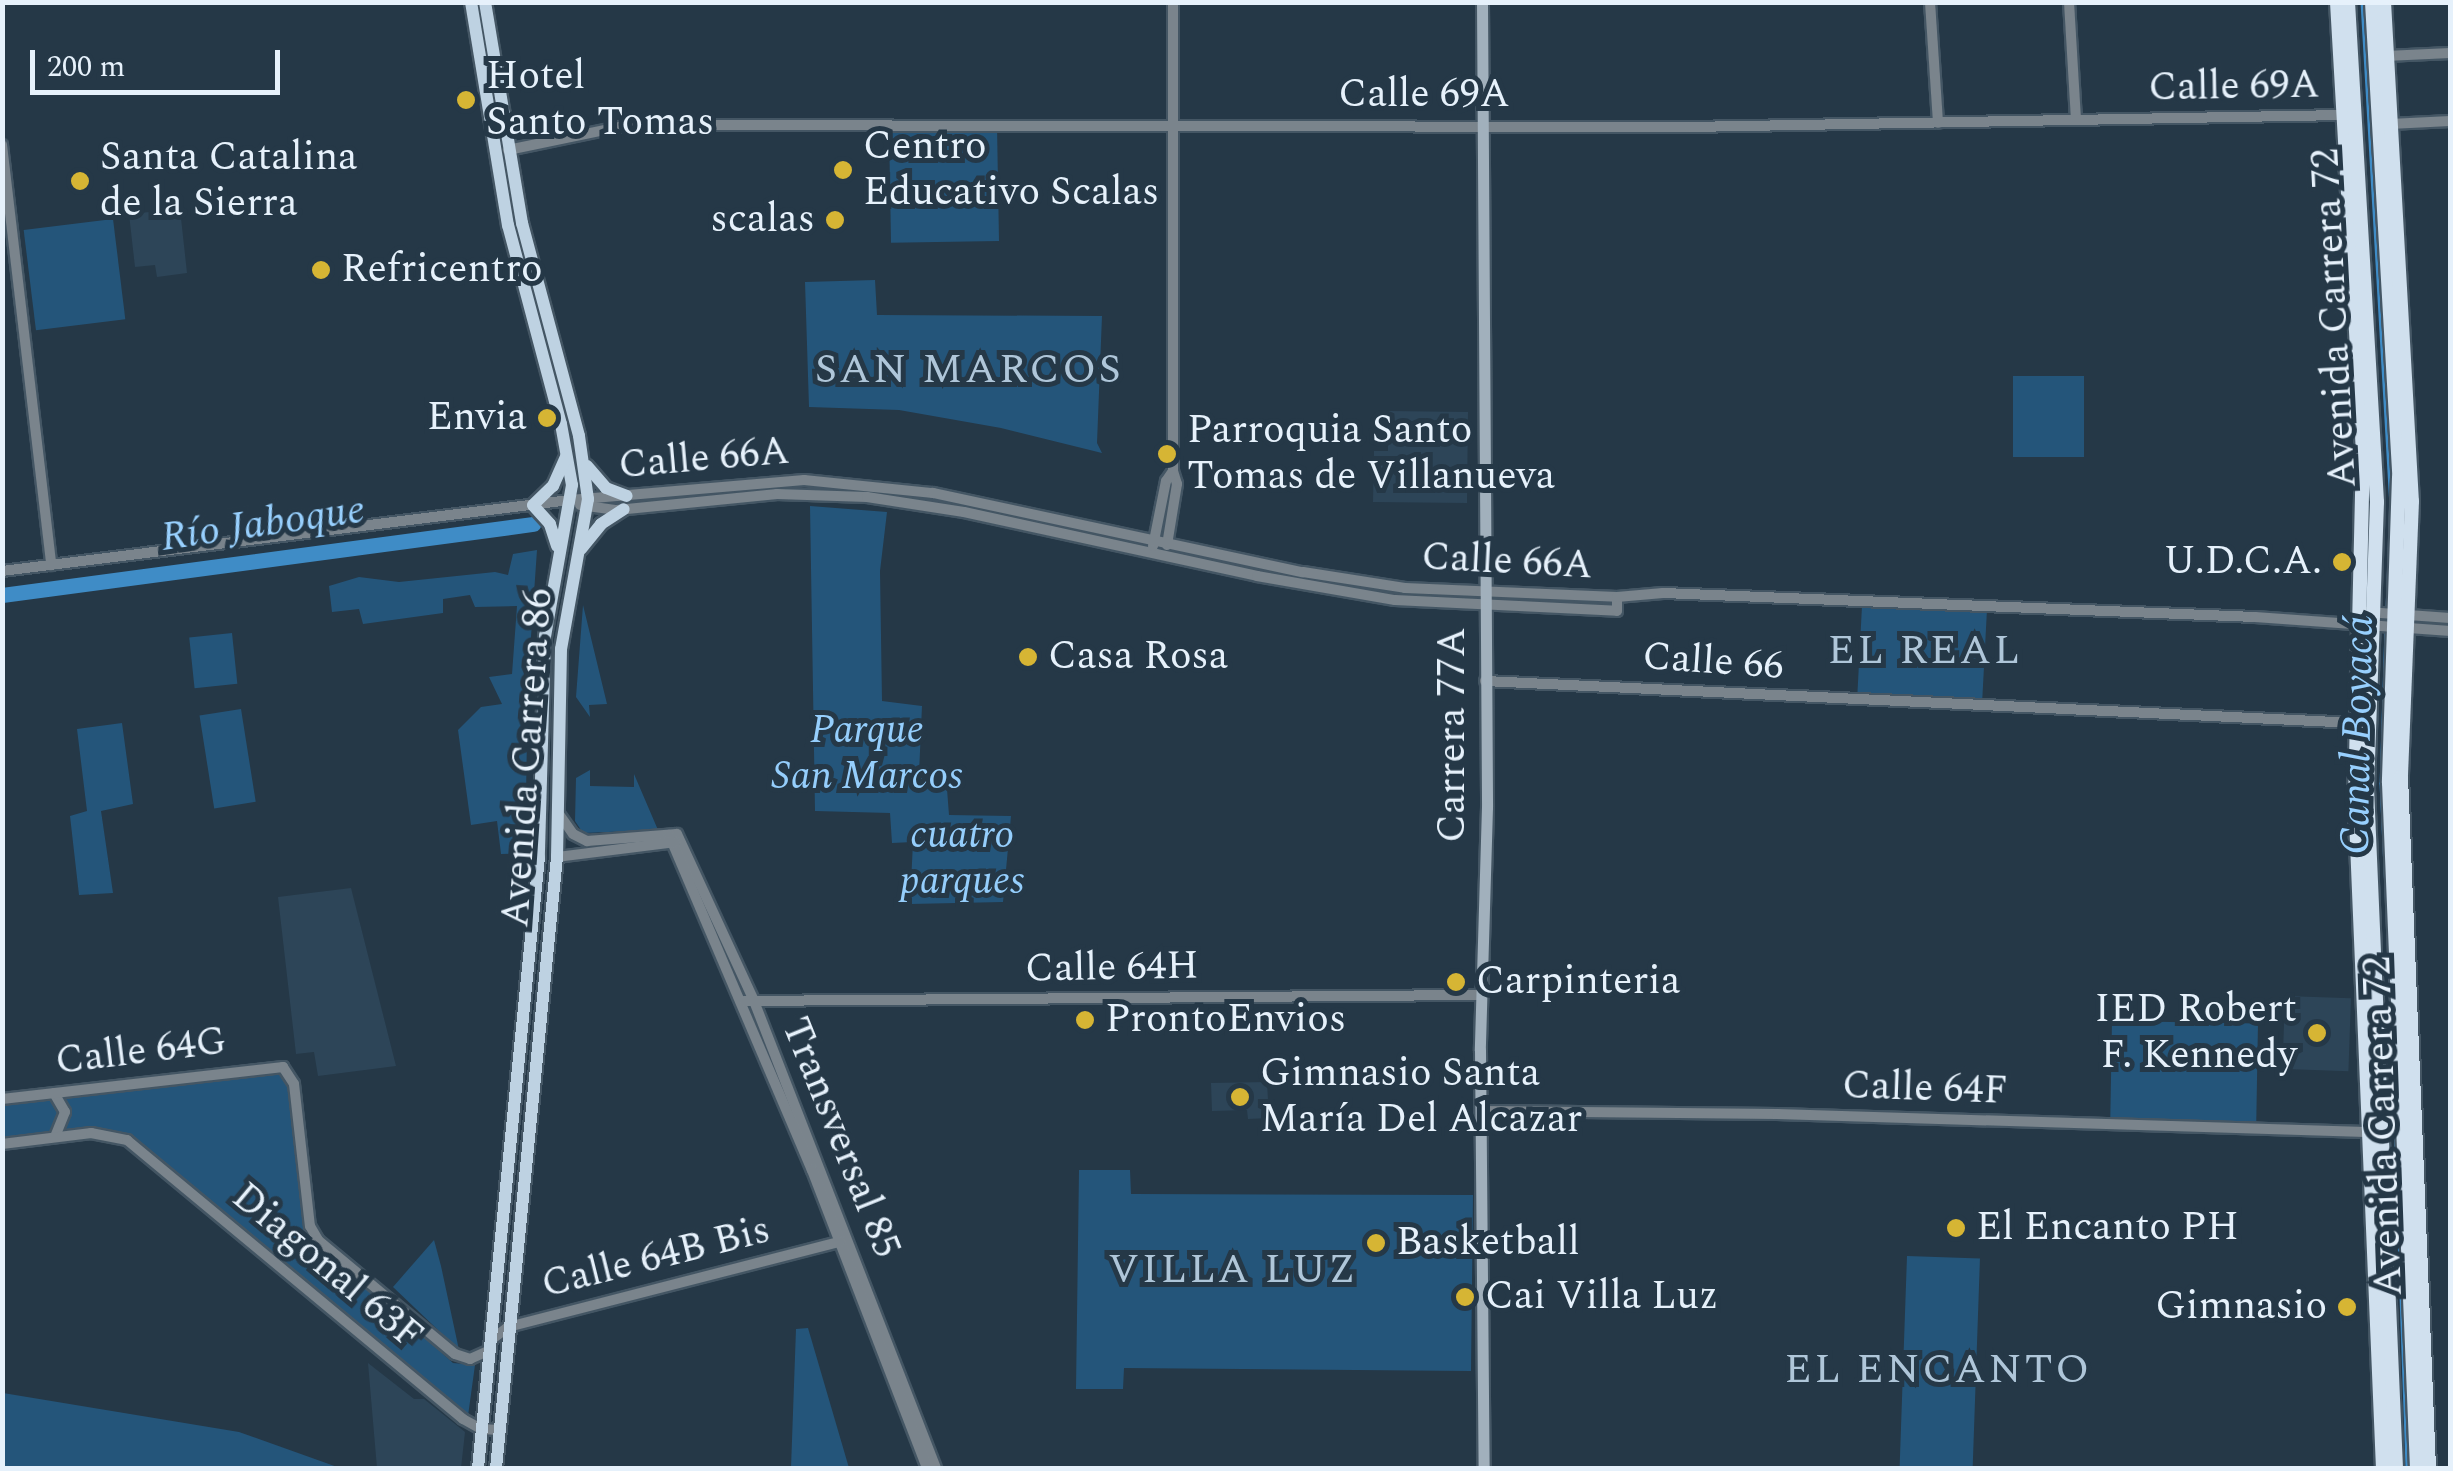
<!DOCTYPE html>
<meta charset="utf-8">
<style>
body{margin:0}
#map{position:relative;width:2453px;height:1471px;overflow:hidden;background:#253847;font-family:Spectral,serif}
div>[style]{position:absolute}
.built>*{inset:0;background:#2d4558;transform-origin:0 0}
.green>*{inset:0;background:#24557a;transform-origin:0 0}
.stream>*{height:2.5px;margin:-1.25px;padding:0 1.25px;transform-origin:1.25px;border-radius:1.25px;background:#3f8cc6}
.river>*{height:15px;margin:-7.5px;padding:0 7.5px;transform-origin:7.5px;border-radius:7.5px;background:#3f8cc6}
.roads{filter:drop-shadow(2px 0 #445664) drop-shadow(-2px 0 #445664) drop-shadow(0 2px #445664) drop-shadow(0 -2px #445664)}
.tertiary>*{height:10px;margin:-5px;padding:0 5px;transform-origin:5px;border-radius:5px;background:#7a848c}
.secondary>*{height:11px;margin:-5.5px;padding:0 5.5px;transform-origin:5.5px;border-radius:5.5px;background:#a1b0bc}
.primary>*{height:12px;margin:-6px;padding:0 6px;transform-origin:6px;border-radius:6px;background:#bed2e2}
.trunk>*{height:14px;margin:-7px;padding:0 7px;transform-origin:7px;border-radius:7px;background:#d0e0ee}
.dots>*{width:28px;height:28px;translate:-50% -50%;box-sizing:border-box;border:5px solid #253847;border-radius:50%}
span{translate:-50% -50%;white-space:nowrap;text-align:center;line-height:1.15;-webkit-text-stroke:10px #253847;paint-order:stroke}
.poi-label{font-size:40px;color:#e6f1fb}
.left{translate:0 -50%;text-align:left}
.right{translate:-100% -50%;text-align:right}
.street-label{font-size:40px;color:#e6f1fb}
.park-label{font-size:40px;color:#95cefc;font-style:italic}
.neighbourhood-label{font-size:42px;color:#afc6d9;letter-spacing:2.5px}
.water-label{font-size:42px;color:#98d0fe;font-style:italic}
.frame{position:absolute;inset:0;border:5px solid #e6f1fb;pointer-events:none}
.scale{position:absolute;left:30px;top:50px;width:250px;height:45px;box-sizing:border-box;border:5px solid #e6f1fb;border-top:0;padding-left:12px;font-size:30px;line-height:35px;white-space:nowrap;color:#e6f1fb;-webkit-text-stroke:8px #253847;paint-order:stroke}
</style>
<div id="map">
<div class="built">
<i style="clip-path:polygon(180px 209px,187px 273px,157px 277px,155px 265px,135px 267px,129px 214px)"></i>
<i style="clip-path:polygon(1388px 411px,1468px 412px,1467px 503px,1373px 502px,1374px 451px,1388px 451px)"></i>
<i style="clip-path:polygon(351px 888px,396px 1066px,318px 1076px,314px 1052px,296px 1054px,278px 897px)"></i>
<i style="left:2285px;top:996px;width:66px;height:73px;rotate:2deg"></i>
<i style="clip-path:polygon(1267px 1082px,1269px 1118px,1248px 1119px,1247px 1110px,1212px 1111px,1211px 1083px)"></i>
<i style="clip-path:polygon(368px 1363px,414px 1399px,424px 1399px,465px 1432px,461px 1468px,377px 1468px)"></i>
</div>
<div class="green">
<i style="left:997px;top:126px;width:115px;height:108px;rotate:89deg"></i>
<i style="left:113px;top:219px;width:101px;height:90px;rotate:83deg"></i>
<i style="clip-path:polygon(875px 280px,877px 315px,1102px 316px,1097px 443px,1102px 453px,1001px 428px,899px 410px,809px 407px,805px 282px)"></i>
<i style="left:2084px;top:376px;width:81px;height:71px;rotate:90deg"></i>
<i style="clip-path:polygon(810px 506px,887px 512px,880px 571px,882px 701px,922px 706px,919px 774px,946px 776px,949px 815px,1011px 816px,1003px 902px,910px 904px,913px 842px,892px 843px,890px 813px,815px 811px)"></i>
<i style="clip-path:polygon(537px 550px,528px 680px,525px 853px,501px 854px,497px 821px,471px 825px,458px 730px,481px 707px,502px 704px,489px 677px,512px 674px,517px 606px,475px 607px,470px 595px,443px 599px,443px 613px,363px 624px,359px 609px,332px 612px,329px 586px,359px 577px,399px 582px,495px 572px,508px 575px,513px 554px)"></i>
<i style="clip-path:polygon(583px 605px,607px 704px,589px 705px,590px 717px,576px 697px)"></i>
<i style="left:1862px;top:606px;width:125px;height:89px;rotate:3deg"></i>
<i style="left:232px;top:633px;width:51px;height:43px;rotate:84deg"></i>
<i style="left:241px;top:709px;width:94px;height:42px;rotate:81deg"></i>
<i style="clip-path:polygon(122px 723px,133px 804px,101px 811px,113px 893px,79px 895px,70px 816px,87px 811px,77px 729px)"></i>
<i style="clip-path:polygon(590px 770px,590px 786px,634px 787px,634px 774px,658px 830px,583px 833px,575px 821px,576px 778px)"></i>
<i style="left:2112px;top:1021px;width:146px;height:98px;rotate:1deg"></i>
<i style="clip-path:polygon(282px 1072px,288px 1077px,305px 1230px,453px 1363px,475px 1365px,468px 1416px,123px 1133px,98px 1129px,3px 1139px,2px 1104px)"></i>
<i style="clip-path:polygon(1079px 1170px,1130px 1170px,1131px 1194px,1473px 1195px,1471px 1371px,1124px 1368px,1123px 1389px,1076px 1389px)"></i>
<i style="clip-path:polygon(434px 1240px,441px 1266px,459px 1350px,393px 1287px)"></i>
<i style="left:1907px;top:1256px;width:73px;height:212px;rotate:2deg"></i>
<i style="clip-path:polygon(808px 1328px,849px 1468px,791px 1468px,796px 1329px)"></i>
<i style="clip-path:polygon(3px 1393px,239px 1432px,340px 1468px,3px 1468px)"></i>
</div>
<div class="stream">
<i style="left:2362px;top:2px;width:505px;rotate:86.71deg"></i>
<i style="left:2391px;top:506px;width:104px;rotate:92.2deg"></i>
<i style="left:2386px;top:628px;width:155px;rotate:91.8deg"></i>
<i style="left:2381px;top:783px;width:127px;rotate:87.3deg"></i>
<i style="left:2388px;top:923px;width:545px;rotate:88deg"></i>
</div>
<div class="river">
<i style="left:2px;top:595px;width:536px;rotate:-7.62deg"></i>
</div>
<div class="roads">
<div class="tertiary">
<i style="left:1930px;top:2px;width:121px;rotate:86.2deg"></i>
<i style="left:2069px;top:2px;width:118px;rotate:86.6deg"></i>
<i style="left:2386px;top:56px;width:64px;rotate:-2.7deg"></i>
<i style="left:2390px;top:124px;width:60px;rotate:-2.9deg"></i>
<i style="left:2px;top:145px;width:423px;rotate:83.3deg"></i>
<i style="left:508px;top:150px;width:124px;rotate:-11.7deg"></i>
<i style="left:629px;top:125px;width:1060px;rotate:0.11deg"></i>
<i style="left:1689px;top:127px;width:654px;rotate:-1.05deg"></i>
<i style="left:580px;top:505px;width:37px;rotate:8deg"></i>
<i style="left:617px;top:510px;width:161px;rotate:-5.7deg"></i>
<i style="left:777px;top:494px;width:90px;rotate:1.9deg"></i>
<i style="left:867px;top:497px;width:98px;rotate:8.8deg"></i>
<i style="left:964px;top:512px;width:300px;rotate:12.3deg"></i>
<i style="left:1257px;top:576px;width:140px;rotate:9.9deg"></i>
<i style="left:1395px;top:600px;width:222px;rotate:2.8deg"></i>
<i style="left:1617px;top:611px;width:14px;rotate:-90deg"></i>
<i style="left:1167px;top:545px;width:62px;rotate:-80.7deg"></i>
<i style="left:1177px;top:484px;width:14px;rotate:-107deg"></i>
<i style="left:1173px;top:471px;width:469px;rotate:-90deg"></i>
<i style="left:1153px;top:546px;width:66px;rotate:-78.7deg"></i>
<i style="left:1166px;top:481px;width:12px;rotate:-55deg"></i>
<i style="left:2px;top:571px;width:572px;rotate:-7.13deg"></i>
<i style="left:570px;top:500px;width:235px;rotate:-4.9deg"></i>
<i style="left:804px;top:480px;width:130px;rotate:5.8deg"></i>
<i style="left:933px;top:493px;width:378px;rotate:12.1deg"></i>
<i style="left:1303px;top:572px;width:103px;rotate:8.9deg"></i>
<i style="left:1405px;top:588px;width:212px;rotate:2.4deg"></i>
<i style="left:1617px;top:597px;width:46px;rotate:-5deg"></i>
<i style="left:1663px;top:593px;width:592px;rotate:2.32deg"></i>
<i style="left:2255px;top:617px;width:196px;rotate:4.1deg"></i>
<i style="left:2367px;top:612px;width:83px;rotate:4.1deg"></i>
<i style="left:1485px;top:681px;width:872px;rotate:2.76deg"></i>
<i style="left:559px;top:814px;width:24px;rotate:55deg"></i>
<i style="left:573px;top:834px;width:16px;rotate:27deg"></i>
<i style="left:587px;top:841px;width:90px;rotate:-4.4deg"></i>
<i style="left:677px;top:834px;width:184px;rotate:65.2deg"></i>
<i style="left:754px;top:1001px;width:501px;rotate:68.71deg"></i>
<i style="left:669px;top:835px;width:364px;rotate:66.9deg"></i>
<i style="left:812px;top:1170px;width:319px;rotate:68.9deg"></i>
<i style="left:557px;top:857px;width:119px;rotate:-7.2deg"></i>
<i style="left:744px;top:1001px;width:737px;rotate:-0.47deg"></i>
<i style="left:54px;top:1093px;width:22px;rotate:60deg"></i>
<i style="left:65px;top:1112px;width:27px;rotate:112deg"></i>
<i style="left:2px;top:1099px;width:283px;rotate:-6.5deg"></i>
<i style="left:283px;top:1067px;width:20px;rotate:57deg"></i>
<i style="left:294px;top:1084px;width:143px;rotate:83.6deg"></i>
<i style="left:310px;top:1226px;width:16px;rotate:60deg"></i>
<i style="left:318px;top:1240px;width:178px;rotate:39.8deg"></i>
<i style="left:455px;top:1354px;width:16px;rotate:18deg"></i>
<i style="left:470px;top:1359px;width:22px;rotate:-24deg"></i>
<i style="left:1481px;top:1111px;width:296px;rotate:0.6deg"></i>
<i style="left:1777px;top:1114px;width:589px;rotate:1.75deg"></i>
<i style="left:2px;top:1144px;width:90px;rotate:-7deg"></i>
<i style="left:91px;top:1133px;width:37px;rotate:11deg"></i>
<i style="left:127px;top:1140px;width:437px;rotate:39.7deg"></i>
<i style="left:463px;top:1419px;width:21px;rotate:29deg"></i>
<i style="left:481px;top:1429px;width:18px;rotate:3deg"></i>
<i style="left:491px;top:1340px;width:21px;rotate:-37deg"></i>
<i style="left:508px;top:1327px;width:343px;rotate:-14.4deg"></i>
</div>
<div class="secondary">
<i style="left:1482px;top:2px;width:805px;rotate:89.64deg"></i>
<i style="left:1487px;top:807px;width:243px;rotate:91.7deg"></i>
<i style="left:1480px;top:1050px;width:418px;rotate:89.5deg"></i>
</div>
<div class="primary">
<i style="left:471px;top:2px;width:226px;rotate:80.6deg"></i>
<i style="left:508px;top:225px;width:206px;rotate:75.1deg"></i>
<i style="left:561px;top:424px;width:62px;rotate:79.8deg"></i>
<i style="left:572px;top:485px;width:153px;rotate:100.1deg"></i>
<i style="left:545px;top:636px;width:221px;rotate:91.6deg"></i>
<i style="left:539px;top:857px;width:614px;rotate:95.7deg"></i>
<i style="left:485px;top:2px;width:224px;rotate:80.5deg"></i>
<i style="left:522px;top:223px;width:220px;rotate:75deg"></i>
<i style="left:579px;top:436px;width:64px;rotate:81.9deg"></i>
<i style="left:588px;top:499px;width:152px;rotate:100.2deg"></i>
<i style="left:561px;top:649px;width:208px;rotate:91.1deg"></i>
<i style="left:557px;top:857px;width:614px;rotate:95.7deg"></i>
<i style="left:587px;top:466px;width:29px;rotate:49deg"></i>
<i style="left:606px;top:488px;width:22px;rotate:21deg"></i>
<i style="left:557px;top:546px;width:23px;rotate:-108deg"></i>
<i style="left:550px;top:524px;width:25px;rotate:-132deg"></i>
<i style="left:533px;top:505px;width:28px;rotate:-44deg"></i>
<i style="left:553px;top:486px;width:32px;rotate:-66deg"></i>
<i style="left:581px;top:549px;width:32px;rotate:-51deg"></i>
<i style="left:601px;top:524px;width:27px;rotate:-33deg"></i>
</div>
<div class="trunk">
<i style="left:2337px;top:2px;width:450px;rotate:86.7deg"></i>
<i style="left:2363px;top:451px;width:344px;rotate:91.3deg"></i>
<i style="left:2355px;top:795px;width:674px;rotate:87.62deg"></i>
<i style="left:2348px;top:2px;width:501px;rotate:86.68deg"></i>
<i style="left:2377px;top:502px;width:286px;rotate:92deg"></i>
<i style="left:2367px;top:788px;width:681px;rotate:87.56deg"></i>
<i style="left:2372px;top:2px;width:476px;rotate:86.7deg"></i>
<i style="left:2399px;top:477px;width:306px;rotate:91.9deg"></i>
<i style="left:2389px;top:783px;width:686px;rotate:87.66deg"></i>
<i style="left:2384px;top:2px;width:500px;rotate:86.8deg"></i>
<i style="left:2412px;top:501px;width:276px;rotate:92.3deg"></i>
<i style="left:2401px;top:777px;width:692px;rotate:87.68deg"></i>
</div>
</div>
<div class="dots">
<i style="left:466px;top:100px;background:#d6b534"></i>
<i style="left:843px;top:170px;background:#d6b534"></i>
<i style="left:80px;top:181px;background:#d6b534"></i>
<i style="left:835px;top:220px;background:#d6b534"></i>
<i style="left:321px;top:270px;background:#d6b534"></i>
<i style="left:547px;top:418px;background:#d6b534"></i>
<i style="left:1167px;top:454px;background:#d6b534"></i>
<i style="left:2342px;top:562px;background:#d6b534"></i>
<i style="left:1028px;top:657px;background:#d6b534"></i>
<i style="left:1456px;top:982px;background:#d6b534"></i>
<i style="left:1085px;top:1020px;background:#d6b534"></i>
<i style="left:2317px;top:1033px;background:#d6b534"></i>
<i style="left:1240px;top:1097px;background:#d6b534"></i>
<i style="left:1956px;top:1228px;background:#d6b534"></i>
<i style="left:1376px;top:1243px;background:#d6b534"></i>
<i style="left:1465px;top:1297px;background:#d6b534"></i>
<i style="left:2347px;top:1307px;background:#d6b534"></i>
</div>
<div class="poi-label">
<span class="left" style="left:486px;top:100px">Hotel<br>Santo Tomas</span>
<span class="left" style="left:863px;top:170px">Centro<br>Educativo Scalas</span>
<span class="left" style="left:100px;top:181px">Santa Catalina<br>de la Sierra</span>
<span class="right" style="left:815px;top:220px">scalas</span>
<span class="left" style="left:341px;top:270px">Refricentro</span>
<span class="right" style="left:527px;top:418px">Envia</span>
<span class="left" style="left:1187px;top:454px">Parroquia Santo<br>Tomas de Villanueva</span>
<span class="right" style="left:2322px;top:562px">U.D.C.A.</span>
<span class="left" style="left:1048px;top:657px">Casa Rosa</span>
<span class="left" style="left:1476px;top:982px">Carpinteria</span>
<span class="right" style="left:2297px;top:1033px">IED Robert<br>F. Kennedy</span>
<span class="left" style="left:1105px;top:1020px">ProntoEnvios</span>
<span class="left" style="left:1260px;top:1097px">Gimnasio Santa<br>María Del Alcazar</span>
<span class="left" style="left:1976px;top:1228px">El Encanto PH</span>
<span class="left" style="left:1396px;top:1243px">Basketball</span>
<span class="left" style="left:1485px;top:1297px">Cai Villa Luz</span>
<span class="right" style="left:2327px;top:1307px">Gimnasio</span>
</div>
<div class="street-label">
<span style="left:2234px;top:87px;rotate:-1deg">Calle 69A</span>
<span style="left:1424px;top:95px">Calle 69A</span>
<span style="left:2335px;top:318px;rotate:-93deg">Avenida Carrera 72</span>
<span style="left:704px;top:459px;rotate:-5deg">Calle 66A</span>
<span style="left:1507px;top:562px;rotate:3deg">Calle 66A</span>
<span style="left:1713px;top:662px;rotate:4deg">Calle 66</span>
<span style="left:1453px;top:735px;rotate:-90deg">Carrera 77A</span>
<span style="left:528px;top:758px;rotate:-86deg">Avenida Carrera 86</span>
<span style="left:1112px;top:968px;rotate:-1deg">Calle 64H</span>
<span style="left:141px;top:1052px;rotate:-7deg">Calle 64G</span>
<span style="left:1925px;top:1089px;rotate:2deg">Calle 64F</span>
<span style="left:2384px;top:1126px;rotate:-92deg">Avenida Carrera 72</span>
<span style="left:840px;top:1138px;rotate:68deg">Transversal 85</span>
<span style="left:656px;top:1258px;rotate:-14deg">Calle 64B Bis</span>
<span style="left:327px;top:1267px;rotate:40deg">Diagonal 63F</span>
</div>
<div class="park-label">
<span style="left:867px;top:754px">Parque<br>San Marcos</span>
<span style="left:962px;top:859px">cuatro<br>parques</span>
</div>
<div class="neighbourhood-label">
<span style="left:969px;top:370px">SAN MARCOS</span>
<span style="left:1925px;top:651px">EL REAL</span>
<span style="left:1233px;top:1270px">VILLA LUZ</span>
<span style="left:1938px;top:1370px">EL ENCANTO</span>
</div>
<div class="water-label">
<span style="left:263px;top:524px;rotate:-8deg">Río Jaboque</span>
<span style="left:2358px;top:735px;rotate:-89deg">Canal Boyacá</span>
</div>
<div class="frame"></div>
<div class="scale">200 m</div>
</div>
